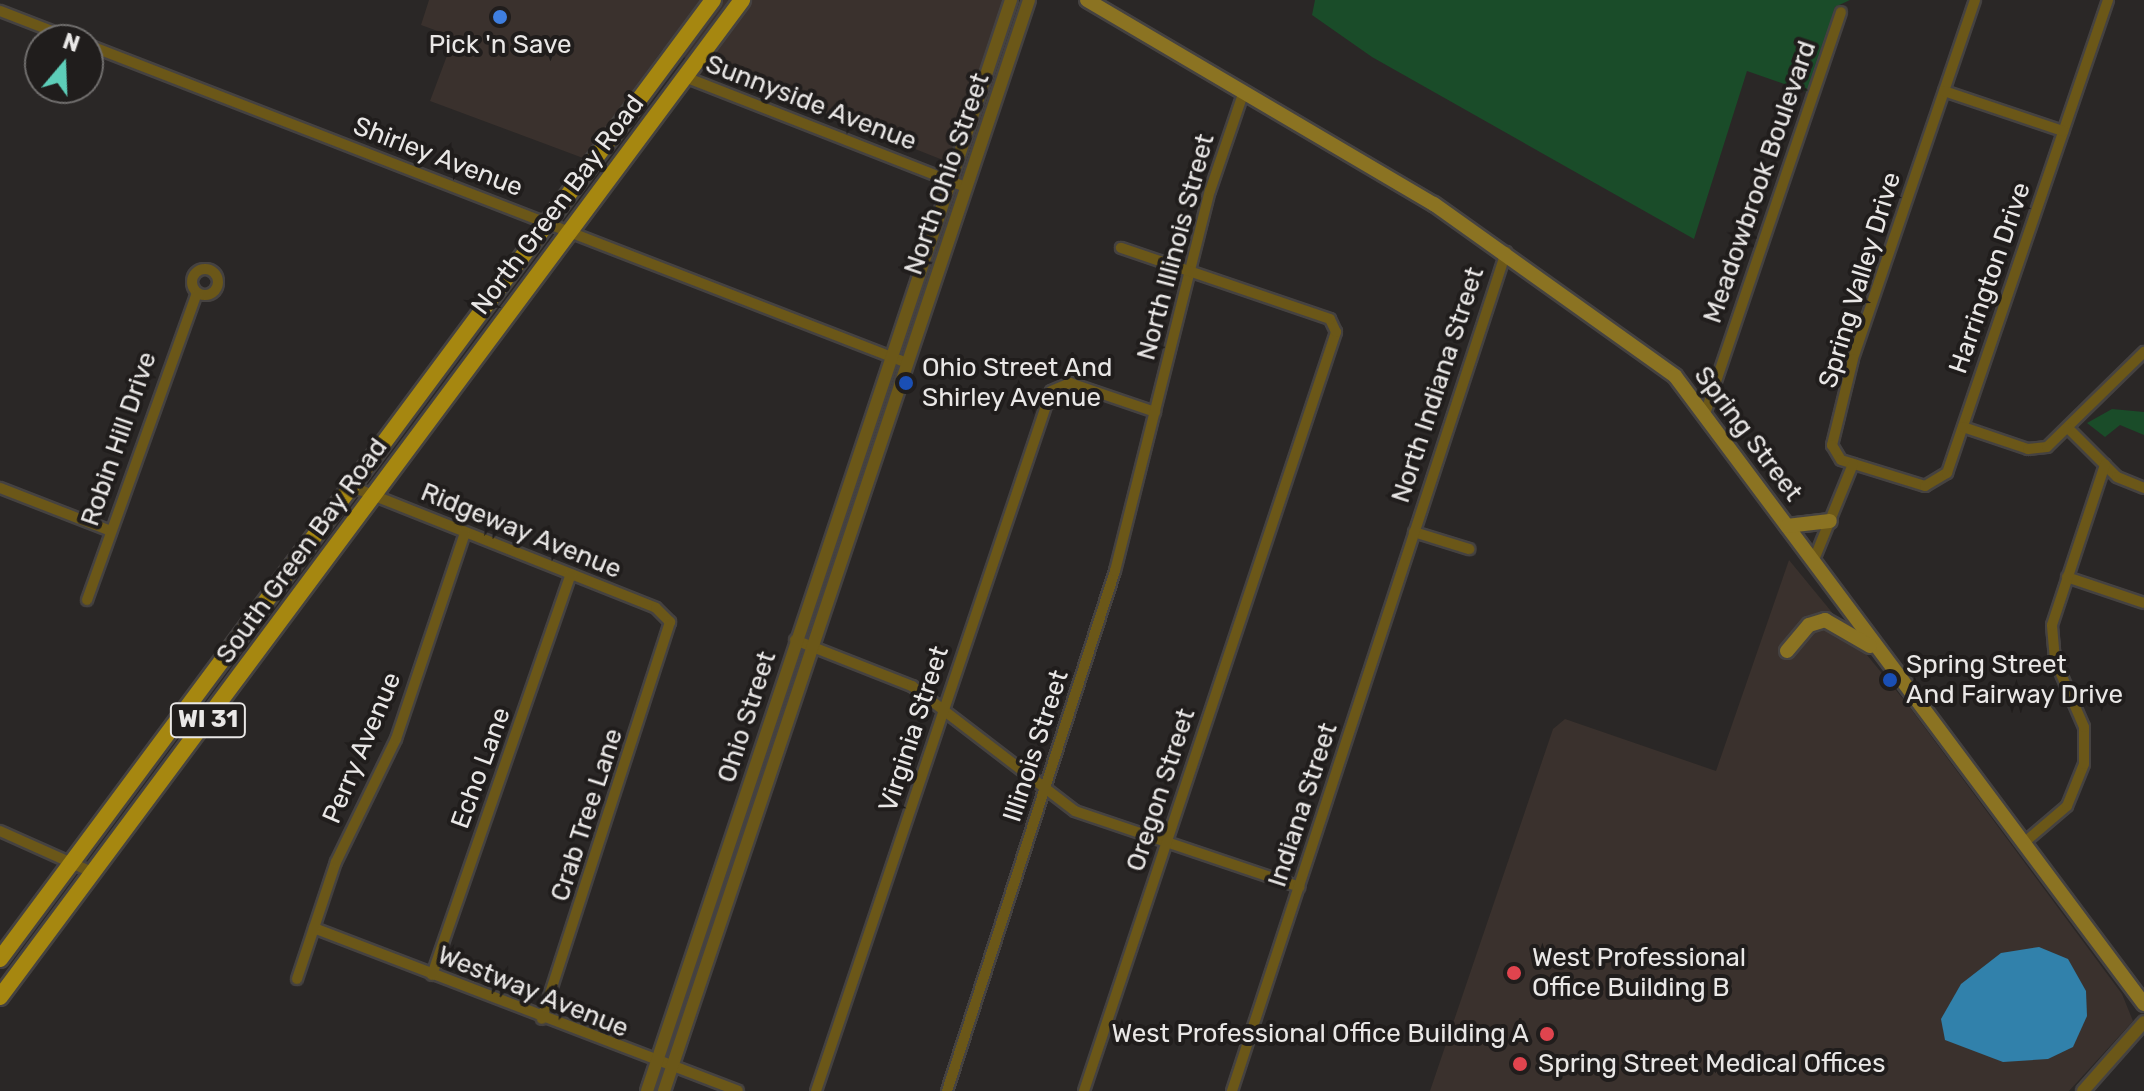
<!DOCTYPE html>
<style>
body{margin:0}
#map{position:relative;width:2144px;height:1091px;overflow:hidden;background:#2a2726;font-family:Rubik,sans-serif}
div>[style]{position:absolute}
.built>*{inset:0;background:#3a312d}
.green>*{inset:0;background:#1a4c29}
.water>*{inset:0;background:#3181ab}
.roads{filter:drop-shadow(2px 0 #454241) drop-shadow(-2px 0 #454241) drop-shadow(0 2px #454241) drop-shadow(0 -2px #454241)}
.minor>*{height:10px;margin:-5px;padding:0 5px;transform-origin:5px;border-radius:5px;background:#6b5718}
.minor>.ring{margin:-5px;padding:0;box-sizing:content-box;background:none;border:10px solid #6b5718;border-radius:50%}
.tertiary>*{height:12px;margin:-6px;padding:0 6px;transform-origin:6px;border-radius:6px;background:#6b5718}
.secondary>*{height:14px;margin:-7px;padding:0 7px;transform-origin:7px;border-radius:7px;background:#8b7322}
.primary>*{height:16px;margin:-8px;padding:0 8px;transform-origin:8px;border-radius:8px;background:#a68710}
.dots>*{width:22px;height:22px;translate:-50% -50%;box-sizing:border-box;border:4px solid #201d1c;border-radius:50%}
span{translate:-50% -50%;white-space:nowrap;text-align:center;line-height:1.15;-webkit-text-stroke:8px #201d1c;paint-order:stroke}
.shield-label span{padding:2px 6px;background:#201d1c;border:2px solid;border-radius:6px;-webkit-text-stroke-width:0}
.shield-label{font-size:24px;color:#e9e7e6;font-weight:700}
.poi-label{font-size:26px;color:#e9e7e6}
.left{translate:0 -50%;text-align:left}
.right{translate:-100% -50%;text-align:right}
.street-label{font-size:26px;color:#e9e7e6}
.north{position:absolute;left:24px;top:24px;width:80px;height:80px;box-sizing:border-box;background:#201d1c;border:2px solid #706e6d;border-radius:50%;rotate:19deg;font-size:22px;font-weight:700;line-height:32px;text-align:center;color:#e9e7e6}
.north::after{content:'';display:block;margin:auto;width:28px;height:36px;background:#5dceb9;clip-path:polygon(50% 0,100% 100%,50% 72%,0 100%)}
</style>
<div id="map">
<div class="built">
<i style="clip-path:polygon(429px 0,1017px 0,963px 168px,663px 49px,583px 158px,430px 101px,454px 37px,421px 25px)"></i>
<i style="clip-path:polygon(1789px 560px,1908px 705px,2122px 994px,2133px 1021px,2069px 1091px,1430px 1091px,1553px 729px,1565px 719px,1716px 771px)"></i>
</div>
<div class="green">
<i style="clip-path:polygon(1315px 0,1850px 0,1835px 7px,1810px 93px,1747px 71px,1694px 239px,1372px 57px,1312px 15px)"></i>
<i style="clip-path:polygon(2112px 409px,2144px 412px,2144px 435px,2120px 425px,2105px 437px,2087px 423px)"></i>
</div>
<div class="water">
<i style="clip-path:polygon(2039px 947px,2068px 959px,2086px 991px,2087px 1016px,2073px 1047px,2048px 1059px,2003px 1062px,1945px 1040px,1941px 1019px,1961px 984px,2001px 953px)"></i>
</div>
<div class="roads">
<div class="minor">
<i style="left:1975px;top:0;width:379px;rotate:108.8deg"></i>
<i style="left:1853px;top:359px;width:89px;rotate:103.7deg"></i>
<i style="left:1832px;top:445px;width:17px;rotate:59deg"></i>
<i style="left:1841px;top:460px;width:88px;rotate:17.2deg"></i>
<i style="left:1925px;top:486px;width:26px;rotate:-31deg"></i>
<i style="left:1947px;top:473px;width:500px;rotate:-71.2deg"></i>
<i style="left:0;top:11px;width:80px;rotate:21.1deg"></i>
<i style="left:88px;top:45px;width:879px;rotate:21.22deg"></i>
<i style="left:685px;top:77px;width:301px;rotate:21.4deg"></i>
<i style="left:1944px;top:91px;width:126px;rotate:18.6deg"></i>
<i class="ring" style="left:192px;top:269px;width:16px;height:16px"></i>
<i style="left:1706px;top:411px;width:421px;rotate:-71.3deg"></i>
<i style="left:1963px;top:427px;width:69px;rotate:18.7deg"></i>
<i style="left:2028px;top:449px;width:19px;rotate:-6deg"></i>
<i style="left:2047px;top:447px;width:136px;rotate:-44.4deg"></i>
<i style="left:2068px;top:428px;width:69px;rotate:45deg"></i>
<i style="left:2117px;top:477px;width:29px;rotate:22deg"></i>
<i style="left:350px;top:486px;width:329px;rotate:21.7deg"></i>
<i style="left:656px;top:608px;width:20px;rotate:45deg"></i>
<i style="left:670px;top:622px;width:417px;rotate:107.9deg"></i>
<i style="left:0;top:488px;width:119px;rotate:21.2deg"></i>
<i style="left:1414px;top:532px;width:58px;rotate:17.2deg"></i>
<i style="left:1813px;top:562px;width:106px;rotate:-67.8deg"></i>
<i style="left:2067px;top:577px;width:81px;rotate:18.7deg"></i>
<i style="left:87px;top:600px;width:326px;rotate:-70.3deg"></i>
<i style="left:795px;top:640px;width:126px;rotate:21.5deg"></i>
<i style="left:912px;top:686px;width:205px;rotate:37.5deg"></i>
<i style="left:1075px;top:811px;width:237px;rotate:18.7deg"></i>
<i style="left:0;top:831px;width:103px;rotate:24.1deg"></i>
<i style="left:2026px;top:841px;width:54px;rotate:-40.5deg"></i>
<i style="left:2067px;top:806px;width:45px;rotate:-68deg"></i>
<i style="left:2084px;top:764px;width:37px;rotate:-90deg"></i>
<i style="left:2084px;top:727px;width:73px;rotate:-113.4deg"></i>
<i style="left:2055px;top:660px;width:35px;rotate:-95deg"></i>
<i style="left:2052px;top:625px;width:169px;rotate:-71.7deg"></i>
<i style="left:314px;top:928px;width:454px;rotate:21deg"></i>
<i style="left:432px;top:975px;width:424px;rotate:-70.9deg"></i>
<i style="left:297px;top:979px;width:123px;rotate:-71.6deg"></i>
<i style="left:336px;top:862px;width:137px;rotate:-64deg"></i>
<i style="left:396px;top:739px;width:217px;rotate:-71.5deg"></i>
<i style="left:816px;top:1091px;width:738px;rotate:-71.44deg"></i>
<i style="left:1051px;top:391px;width:21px;rotate:-23deg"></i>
<i style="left:1070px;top:383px;width:90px;rotate:18.8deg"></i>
<i style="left:947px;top:1091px;width:546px;rotate:-72.1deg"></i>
<i style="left:1115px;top:571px;width:392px;rotate:-76deg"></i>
<i style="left:1210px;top:191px;width:102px;rotate:-71.2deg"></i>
<i style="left:1084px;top:1091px;width:800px;rotate:-71.63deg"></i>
<i style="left:1336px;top:332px;width:14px;rotate:-115deg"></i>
<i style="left:1330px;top:319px;width:221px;rotate:-161.2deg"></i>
<i style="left:1232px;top:1091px;width:883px;rotate:-71.91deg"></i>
</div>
<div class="tertiary">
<i style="left:647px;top:1091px;width:1150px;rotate:-71.55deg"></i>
<i style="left:664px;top:1091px;width:1150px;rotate:-71.5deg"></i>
<i style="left:2083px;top:1091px;width:92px;rotate:-48.5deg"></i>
</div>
<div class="secondary">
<i style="left:1087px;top:0;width:403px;rotate:30.5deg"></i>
<i style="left:1434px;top:204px;width:296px;rotate:35.5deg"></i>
<i style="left:1675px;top:376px;width:784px;rotate:53.25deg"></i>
<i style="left:1787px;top:526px;width:43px;rotate:-6.6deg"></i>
<i style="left:1787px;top:651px;width:34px;rotate:-50deg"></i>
<i style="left:1809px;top:625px;width:17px;rotate:-17deg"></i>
<i style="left:1825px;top:620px;width:52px;rotate:30deg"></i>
</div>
<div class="primary">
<i style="left:0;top:959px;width:1195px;rotate:-53.37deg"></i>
<i style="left:0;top:997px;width:1243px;rotate:-53.34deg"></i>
</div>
</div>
<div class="dots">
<i style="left:500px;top:17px;background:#3f7fe0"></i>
<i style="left:906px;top:383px;background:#1a4fb4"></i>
<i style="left:1890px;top:680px;background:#1a4fb4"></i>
<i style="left:1514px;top:973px;background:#e0444e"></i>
<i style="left:1547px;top:1034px;background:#e0444e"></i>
<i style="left:1520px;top:1064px;background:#e0444e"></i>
</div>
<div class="shield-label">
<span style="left:208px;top:720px">WI 31</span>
</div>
<div class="poi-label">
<span style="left:500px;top:45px">Pick 'n Save</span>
<span class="left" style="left:922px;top:383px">Ohio Street And<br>Shirley Avenue</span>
<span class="left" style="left:1906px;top:680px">Spring Street<br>And Fairway Drive</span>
<span class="left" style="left:1532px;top:973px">West Professional<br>Office Building B</span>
<span class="right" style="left:1529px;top:1034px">West Professional Office Building A</span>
<span class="left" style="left:1538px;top:1064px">Spring Street Medical Offices</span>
</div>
<div class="street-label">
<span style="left:811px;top:103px;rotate:21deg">Sunnyside Avenue</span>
<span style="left:438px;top:157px;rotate:21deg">Shirley Avenue</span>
<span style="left:947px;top:174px;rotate:-71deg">North Ohio Street</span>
<span style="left:1760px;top:182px;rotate:-71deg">Meadowbrook Boulevard</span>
<span style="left:558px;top:205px;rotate:-53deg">North Green Bay Road</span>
<span style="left:1176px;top:247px;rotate:-75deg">North Illinois Street</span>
<span style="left:1990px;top:278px;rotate:-71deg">Harrington Drive</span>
<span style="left:1860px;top:280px;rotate:-73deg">Spring Valley Drive</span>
<span style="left:1438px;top:385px;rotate:-72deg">North Indiana Street</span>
<span style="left:1748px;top:434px;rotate:53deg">Spring Street</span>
<span style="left:119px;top:439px;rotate:-71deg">Robin Hill Drive</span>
<span style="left:521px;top:531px;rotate:22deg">Ridgeway Avenue</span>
<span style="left:302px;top:551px;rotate:-54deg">South Green Bay Road</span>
<span style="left:747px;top:717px;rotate:-72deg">Ohio Street</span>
<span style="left:914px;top:729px;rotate:-72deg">Virginia Street</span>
<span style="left:1036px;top:746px;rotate:-72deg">Illinois Street</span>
<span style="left:362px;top:748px;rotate:-67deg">Perry Avenue</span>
<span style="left:481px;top:768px;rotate:-70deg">Echo Lane</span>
<span style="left:1161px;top:790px;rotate:-72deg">Oregon Street</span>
<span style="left:1303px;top:805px;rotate:-72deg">Indiana Street</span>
<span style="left:587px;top:815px;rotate:-72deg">Crab Tree Lane</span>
<span style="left:533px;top:992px;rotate:22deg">Westway Avenue</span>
</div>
<div class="north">N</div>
</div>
